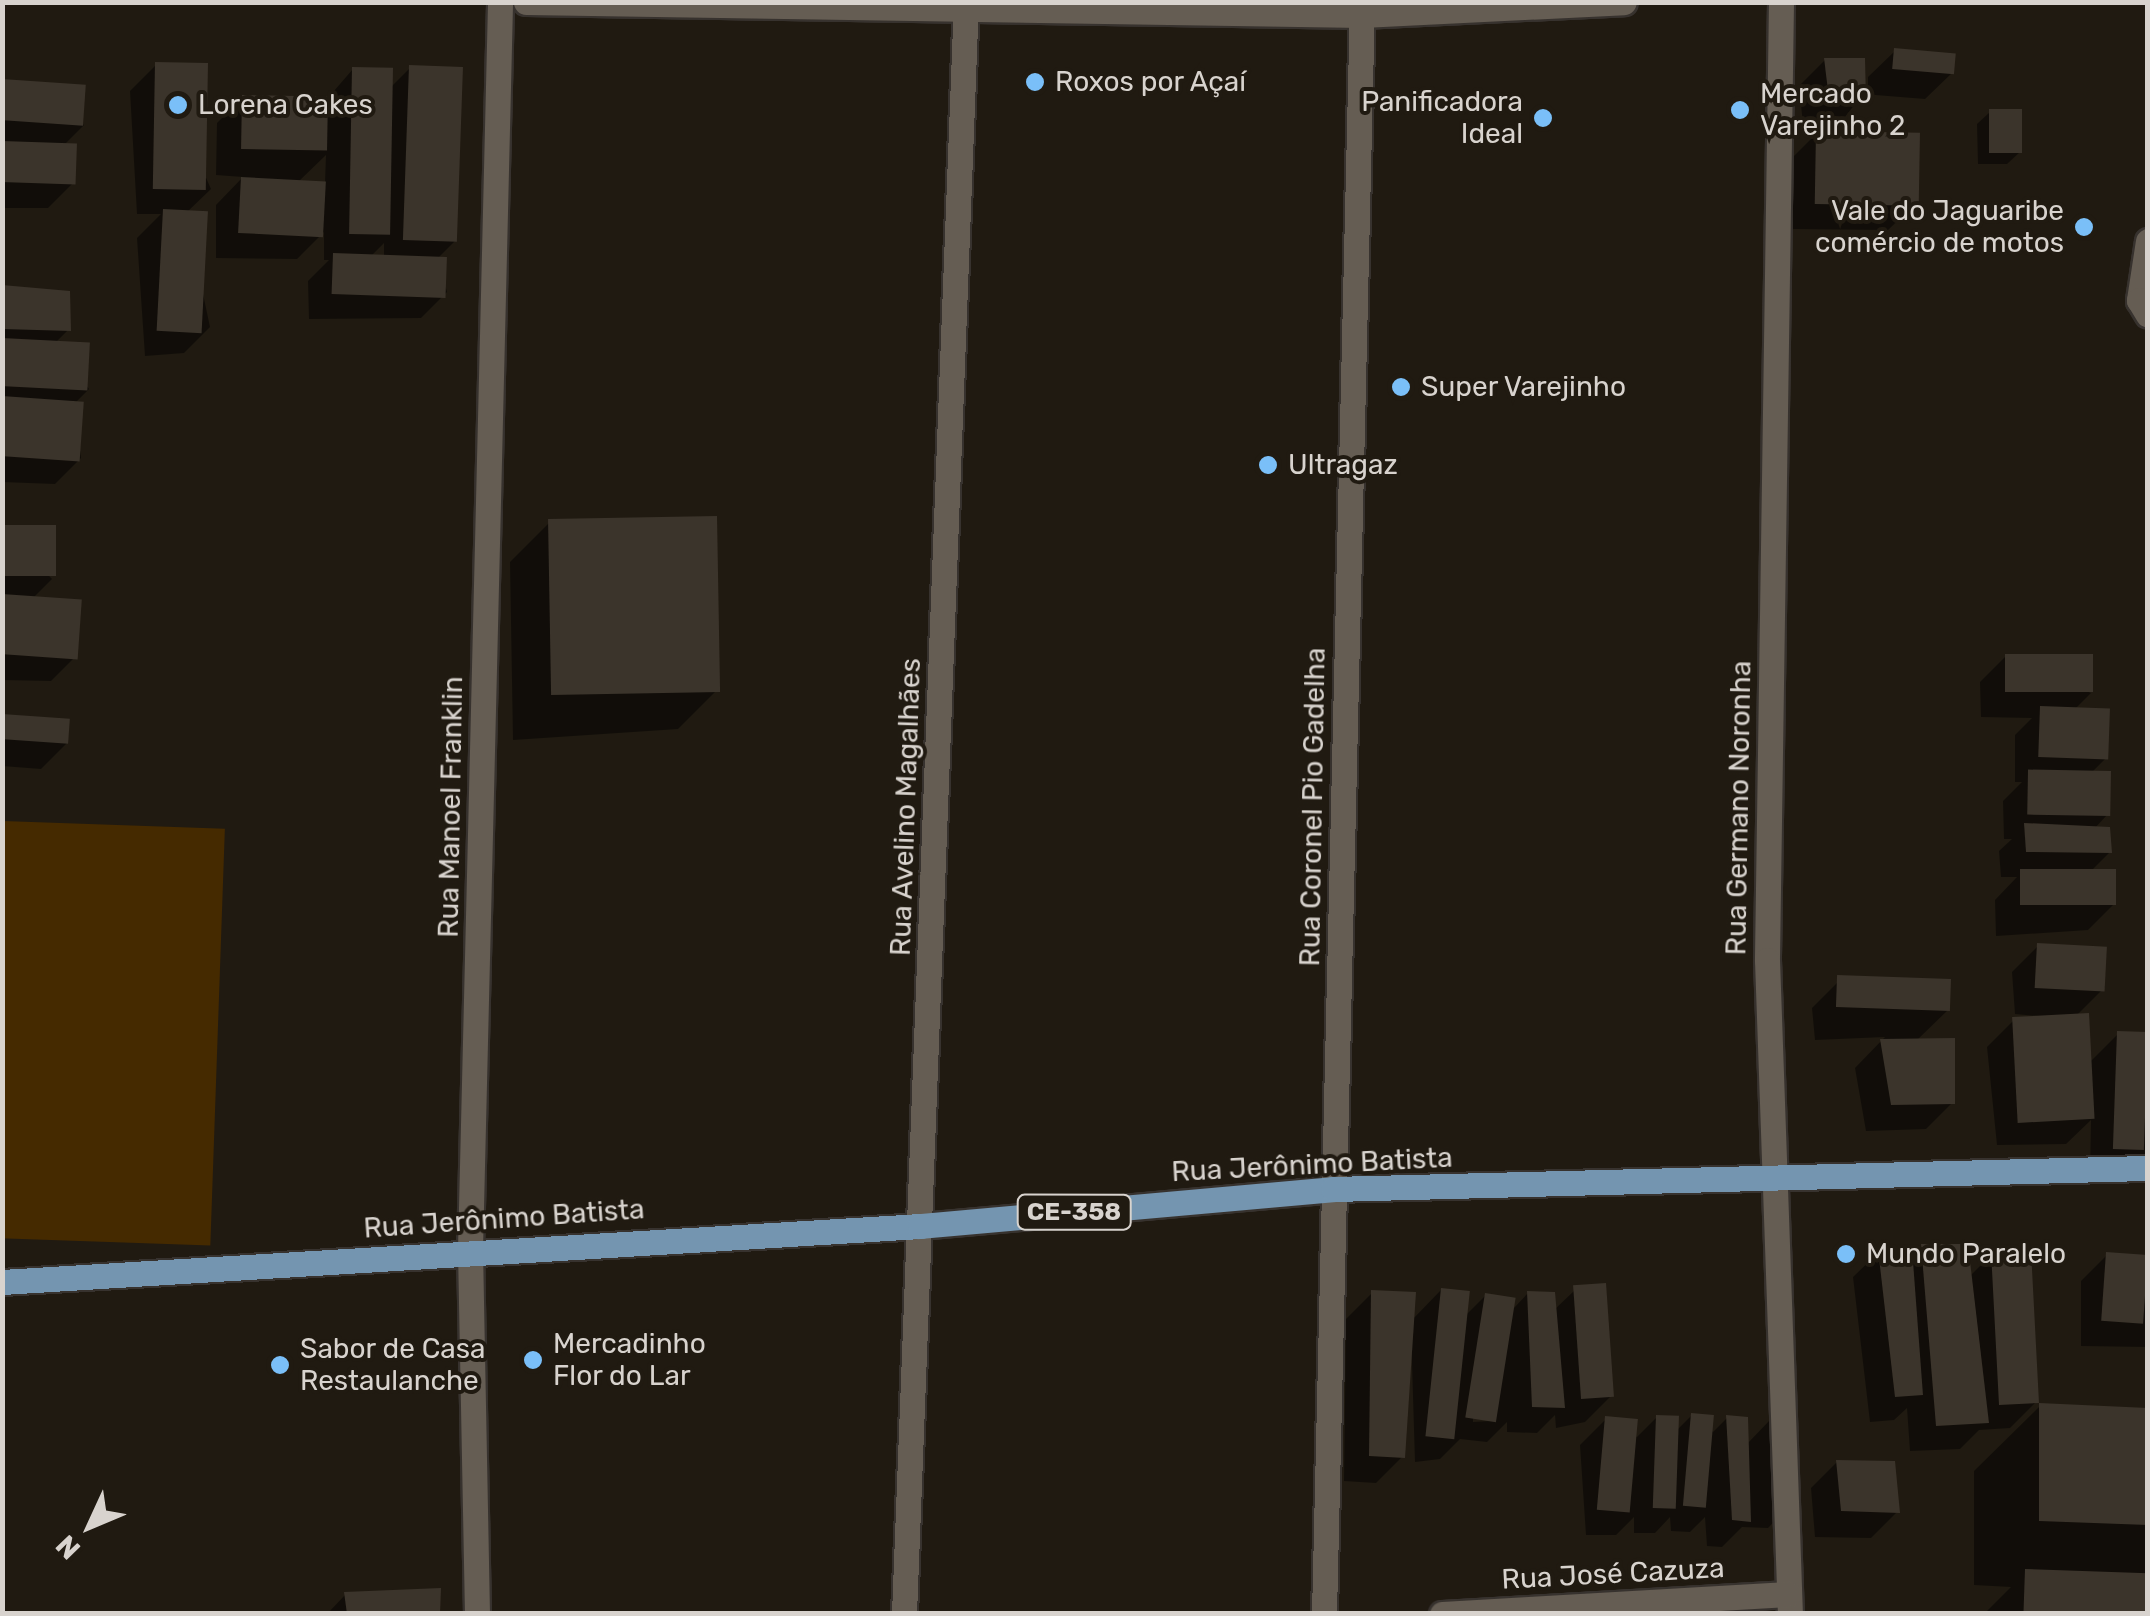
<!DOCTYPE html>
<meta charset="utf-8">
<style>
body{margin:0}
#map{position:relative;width:2150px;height:1616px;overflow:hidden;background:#201a11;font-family:Rubik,sans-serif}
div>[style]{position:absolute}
.green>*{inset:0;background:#452a00;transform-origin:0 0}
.shadow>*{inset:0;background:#0007}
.building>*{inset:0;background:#3b342b;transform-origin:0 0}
.roads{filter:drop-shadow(2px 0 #37322e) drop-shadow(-2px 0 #37322e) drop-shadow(0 2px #37322e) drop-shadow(0 -2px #37322e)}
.street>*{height:25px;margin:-12.5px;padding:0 12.5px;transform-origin:12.5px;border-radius:12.5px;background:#655d53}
.primary>*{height:25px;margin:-12.5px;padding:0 12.5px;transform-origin:12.5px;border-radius:12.5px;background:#7495b0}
.dots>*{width:28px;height:28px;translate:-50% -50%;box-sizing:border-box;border:5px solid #201a11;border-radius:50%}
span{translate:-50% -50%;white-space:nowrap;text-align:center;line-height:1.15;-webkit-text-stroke:8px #201a11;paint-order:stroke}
.shield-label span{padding:2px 8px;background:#201a11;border:2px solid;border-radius:8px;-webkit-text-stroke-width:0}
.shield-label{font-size:25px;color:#d8d3ce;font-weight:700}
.poi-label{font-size:28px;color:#d8d3ce}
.left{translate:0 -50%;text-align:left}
.right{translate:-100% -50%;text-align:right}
.street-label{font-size:28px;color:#d8d3ce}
.frame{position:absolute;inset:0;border:5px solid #d8d3ce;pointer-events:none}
.north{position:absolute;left:40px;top:1476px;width:100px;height:100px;-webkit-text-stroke:8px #201a11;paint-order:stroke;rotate:226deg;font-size:28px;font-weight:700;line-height:40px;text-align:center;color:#d8d3ce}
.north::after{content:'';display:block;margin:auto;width:35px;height:45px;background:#d8d3ce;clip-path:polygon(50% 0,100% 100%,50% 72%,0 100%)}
</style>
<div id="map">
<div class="green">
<i style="left:3px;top:821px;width:222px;height:417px;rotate:2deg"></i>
</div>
<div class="shadow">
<i style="clip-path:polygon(1895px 51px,1952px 73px,1925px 99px,1863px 94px,1837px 127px,1803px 124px,1799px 86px,1825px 60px,1868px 93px,1868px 77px)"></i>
<i style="clip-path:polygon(156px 65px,211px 189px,186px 213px,210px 327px,184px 353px,145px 356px,137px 238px,161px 214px,137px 214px,130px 91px)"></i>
<i style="clip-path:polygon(evenodd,410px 68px,457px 239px,438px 258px,447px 292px,421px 318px,309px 319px,308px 281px,329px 260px,324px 260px,324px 232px,297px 259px,216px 258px,216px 205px,243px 177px,216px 175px,217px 123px,243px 97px,327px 99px,353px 69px,391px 87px,410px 68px,326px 155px,325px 183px,298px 182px,326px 155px,410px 68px,384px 243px,384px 256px,371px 256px,384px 243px)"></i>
<i style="clip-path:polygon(2px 81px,84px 125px,64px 145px,74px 182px,48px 208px,2px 208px)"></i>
<i style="clip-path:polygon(1990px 112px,2020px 152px,2007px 164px,1978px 164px,1977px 124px)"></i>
<i style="clip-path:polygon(1817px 133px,1915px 204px,1888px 230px,1792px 229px,1791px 159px)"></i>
<i style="clip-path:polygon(2px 288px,68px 330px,55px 343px,89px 389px,74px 404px,81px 458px,55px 484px,2px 482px)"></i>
<i style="clip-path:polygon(549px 523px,716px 691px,678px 729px,513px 740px,510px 562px)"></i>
<i style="clip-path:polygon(2px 527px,52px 579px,32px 599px,77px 655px,51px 681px,2px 680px)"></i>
<i style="clip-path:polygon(2006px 656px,2091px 693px,2074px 710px,2106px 758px,2090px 774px,2107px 815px,2094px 829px,2110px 852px,2090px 872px,2114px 904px,2088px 930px,1996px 936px,1995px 900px,2017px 877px,2001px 877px,1999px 851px,2012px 839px,2004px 839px,2003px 801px,2022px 782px,2015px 782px,2015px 735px,2032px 718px,1981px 717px,1980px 682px)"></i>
<i style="clip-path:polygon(2px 717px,67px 743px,41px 769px,2px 766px)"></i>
<i style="clip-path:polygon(2038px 946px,2105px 987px,2075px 1017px,2089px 1063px,2118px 1034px,2148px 1035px,2148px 1172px,2090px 1174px,2091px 1120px,2066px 1144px,1997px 1145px,1987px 1047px,2013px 1021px,2061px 1018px,2015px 1014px,2012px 972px)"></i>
<i style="clip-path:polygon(1838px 982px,1948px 1010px,1916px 1041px,1952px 1103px,1926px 1129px,1866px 1131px,1855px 1068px,1885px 1037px,1815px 1040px,1812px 1008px)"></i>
<i style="clip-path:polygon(1922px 1246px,1969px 1277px,1992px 1254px,2036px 1402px,2010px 1428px,1979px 1430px,1960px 1449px,1910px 1451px,1907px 1408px,1894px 1420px,1870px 1422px,1853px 1277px,1880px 1251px,1910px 1258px)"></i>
<i style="clip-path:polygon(2107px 1255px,2148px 1257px,2148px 1347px,2081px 1346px,2081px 1281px)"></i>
<i style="clip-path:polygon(evenodd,1441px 1290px,1467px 1314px,1485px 1296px,1514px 1308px,1528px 1293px,1554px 1310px,1574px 1291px,1611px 1396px,1585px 1422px,1556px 1428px,1555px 1415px,1537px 1433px,1507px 1432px,1507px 1422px,1487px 1442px,1460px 1439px,1440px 1459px,1415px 1462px,1411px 1330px,1402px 1457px,1376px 1483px,1344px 1481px,1346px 1319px,1372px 1293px,1412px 1320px,1441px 1290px,1491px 1416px,1491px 1421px,1473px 1422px,1473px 1418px,1491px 1416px)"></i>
<i style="clip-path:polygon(2040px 1406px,2148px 1411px,2148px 1614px,1984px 1614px,2011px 1587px,1974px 1585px,1974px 1471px)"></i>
<i style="clip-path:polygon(1692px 1415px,1713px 1432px,1727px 1418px,1747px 1444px,1770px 1420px,1794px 1422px,1794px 1501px,1768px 1528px,1742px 1527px,1722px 1547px,1707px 1546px,1705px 1517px,1690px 1532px,1671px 1531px,1670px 1517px,1655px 1533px,1634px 1533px,1634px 1517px,1616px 1535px,1586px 1535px,1580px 1445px,1606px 1419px,1637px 1437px,1657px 1417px,1677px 1430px)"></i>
<i style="clip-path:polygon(1837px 1462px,1897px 1512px,1871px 1538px,1815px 1537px,1811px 1488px)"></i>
<i style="clip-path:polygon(346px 1594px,437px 1614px,327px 1614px)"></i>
</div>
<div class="building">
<i style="left:1894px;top:48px;width:62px;height:21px;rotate:5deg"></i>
<i style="clip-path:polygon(1824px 58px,1865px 58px,1866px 102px,1829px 99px)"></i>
<i style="left:155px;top:62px;width:53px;height:127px;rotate:1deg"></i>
<i style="left:409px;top:65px;width:54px;height:175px;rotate:2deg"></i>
<i style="left:352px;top:67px;width:41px;height:167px;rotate:1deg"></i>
<i style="left:2px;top:79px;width:84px;height:41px;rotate:4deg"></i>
<i style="left:242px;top:95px;width:86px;height:54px;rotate:1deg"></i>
<i style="left:1989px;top:109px;width:33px;height:44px"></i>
<i style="left:1816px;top:131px;width:104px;height:73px;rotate:1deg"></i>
<i style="left:2px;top:141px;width:75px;height:41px;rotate:2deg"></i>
<i style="left:241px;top:177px;width:85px;height:56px;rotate:3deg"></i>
<i style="left:163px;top:209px;width:45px;height:122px;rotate:3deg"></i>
<i style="left:333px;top:253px;width:114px;height:41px;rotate:2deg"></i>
<i style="clip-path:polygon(2px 285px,70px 291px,71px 331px,2px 329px)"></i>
<i style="left:2px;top:338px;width:88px;height:48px;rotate:3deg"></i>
<i style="left:2px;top:396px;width:82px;height:60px;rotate:4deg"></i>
<i style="left:717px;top:516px;width:176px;height:169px;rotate:89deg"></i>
<i style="left:2px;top:525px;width:54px;height:51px"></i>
<i style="left:2px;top:594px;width:80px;height:60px;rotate:4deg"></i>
<i style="left:2005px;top:654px;width:88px;height:38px"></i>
<i style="left:2040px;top:706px;width:70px;height:51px;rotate:2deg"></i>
<i style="left:2px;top:714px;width:68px;height:25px;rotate:4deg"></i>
<i style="left:2111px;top:771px;width:45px;height:83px;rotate:91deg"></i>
<i style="clip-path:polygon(2024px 823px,2110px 827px,2112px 853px,2026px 852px)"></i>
<i style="left:2116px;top:869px;width:36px;height:96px;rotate:90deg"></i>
<i style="left:2037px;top:943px;width:70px;height:45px;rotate:3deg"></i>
<i style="left:1951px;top:979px;width:32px;height:114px;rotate:92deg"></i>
<i style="left:2089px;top:1013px;width:106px;height:77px;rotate:87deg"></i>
<i style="left:2117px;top:1031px;width:31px;height:118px;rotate:2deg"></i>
<i style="clip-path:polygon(1955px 1038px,1955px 1104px,1891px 1105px,1880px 1039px)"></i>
<i style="clip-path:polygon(1921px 1244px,1968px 1244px,1989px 1423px,1936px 1426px)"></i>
<i style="clip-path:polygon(1912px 1248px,1923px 1395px,1895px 1397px,1878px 1249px)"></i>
<i style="clip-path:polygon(2031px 1250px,2039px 1403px,2148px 1408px,2148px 1525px,2039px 1521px,2039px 1403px,1999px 1405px,1991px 1251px)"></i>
<i style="left:2106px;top:1252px;width:42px;height:69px;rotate:4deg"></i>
<i style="left:1606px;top:1283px;width:114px;height:33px;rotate:86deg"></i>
<i style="left:1441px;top:1288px;width:29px;height:149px;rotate:6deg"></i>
<i style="clip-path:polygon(1371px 1290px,1416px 1292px,1405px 1458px,1369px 1456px)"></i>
<i style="clip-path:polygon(1527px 1291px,1555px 1292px,1565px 1408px,1532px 1407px)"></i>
<i style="left:1485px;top:1293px;width:31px;height:126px;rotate:9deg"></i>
<i style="left:1691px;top:1413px;width:23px;height:93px;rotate:5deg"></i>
<i style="left:1656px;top:1415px;width:23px;height:93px;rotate:2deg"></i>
<i style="clip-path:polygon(1726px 1415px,1748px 1417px,1751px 1522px,1732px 1520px)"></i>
<i style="left:1605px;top:1416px;width:33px;height:94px;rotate:5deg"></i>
<i style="clip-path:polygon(1836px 1460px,1895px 1461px,1900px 1513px,1841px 1511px)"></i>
<i style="left:2025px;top:1569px;width:123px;height:45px;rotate:2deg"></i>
<i style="clip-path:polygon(441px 1588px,440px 1614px,347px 1614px,344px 1592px)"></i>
</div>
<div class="roads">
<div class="street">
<i style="left:526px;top:2px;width:836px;rotate:0.89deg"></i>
<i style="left:1362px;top:15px;width:262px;rotate:-2.8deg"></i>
<i style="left:1781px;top:2px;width:958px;rotate:90.84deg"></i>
<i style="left:1767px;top:960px;width:654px;rotate:87.99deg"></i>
<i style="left:2148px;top:241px;width:60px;rotate:98.7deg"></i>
<i style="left:2139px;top:300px;width:17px;rotate:59deg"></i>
<i style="left:477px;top:1614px;width:365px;rotate:-91.1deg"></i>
<i style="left:470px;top:1249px;width:1247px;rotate:-88.62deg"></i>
<i style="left:904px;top:1614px;width:1613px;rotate:-87.8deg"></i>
<i style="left:1324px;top:1614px;width:1612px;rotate:-88.65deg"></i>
<i style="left:1442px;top:1614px;width:347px;rotate:-3.3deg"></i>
</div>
<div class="primary">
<i style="left:2px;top:1282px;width:920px;rotate:-3.49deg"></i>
<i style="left:920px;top:1226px;width:415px;rotate:-5.1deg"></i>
<i style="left:1333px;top:1189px;width:815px;rotate:-1.48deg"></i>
</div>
</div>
<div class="dots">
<i style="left:1035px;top:82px;background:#7abff8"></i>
<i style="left:178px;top:105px;background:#7abff8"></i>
<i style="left:1740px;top:110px;background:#7abff8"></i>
<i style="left:1543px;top:118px;background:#7abff8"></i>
<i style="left:2084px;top:227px;background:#7abff8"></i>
<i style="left:1401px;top:387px;background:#7abff8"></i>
<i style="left:1268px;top:465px;background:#7abff8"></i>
<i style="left:1846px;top:1254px;background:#7abff8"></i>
<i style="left:533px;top:1360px;background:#7abff8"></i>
<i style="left:280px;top:1365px;background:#7abff8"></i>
</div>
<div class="shield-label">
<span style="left:1074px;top:1212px">CE-358</span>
</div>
<div class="poi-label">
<span class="left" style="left:1055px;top:82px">Roxos por Açaí</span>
<span class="left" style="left:1760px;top:110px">Mercado<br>Varejinho 2</span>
<span class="right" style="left:1523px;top:118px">Panificadora<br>Ideal</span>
<span class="left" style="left:198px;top:105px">Lorena Cakes</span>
<span class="right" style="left:2064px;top:227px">Vale do Jaguaribe<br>comércio de motos</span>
<span class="left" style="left:1421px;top:387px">Super Varejinho</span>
<span class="left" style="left:1288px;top:465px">Ultragaz</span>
<span class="left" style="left:1866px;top:1254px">Mundo Paralelo</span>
<span class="left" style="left:553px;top:1360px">Mercadinho<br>Flor do Lar</span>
<span class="left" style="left:300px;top:1365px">Sabor de Casa<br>Restaulanche</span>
</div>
<div class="street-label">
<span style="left:451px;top:807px;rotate:-89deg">Rua Manoel Franklin</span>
<span style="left:906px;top:807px;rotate:-88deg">Rua Avelino Magalhães</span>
<span style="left:1313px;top:807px;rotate:-89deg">Rua Coronel Pio Gadelha</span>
<span style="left:1739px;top:808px;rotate:-89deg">Rua Germano Noronha</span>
<span style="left:1312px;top:1165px;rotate:-3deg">Rua Jerônimo Batista</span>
<span style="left:504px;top:1219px;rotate:-4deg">Rua Jerônimo Batista</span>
<span style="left:1613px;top:1574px;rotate:-3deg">Rua José Cazuza</span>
</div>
<div class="frame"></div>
<div class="north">N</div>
</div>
